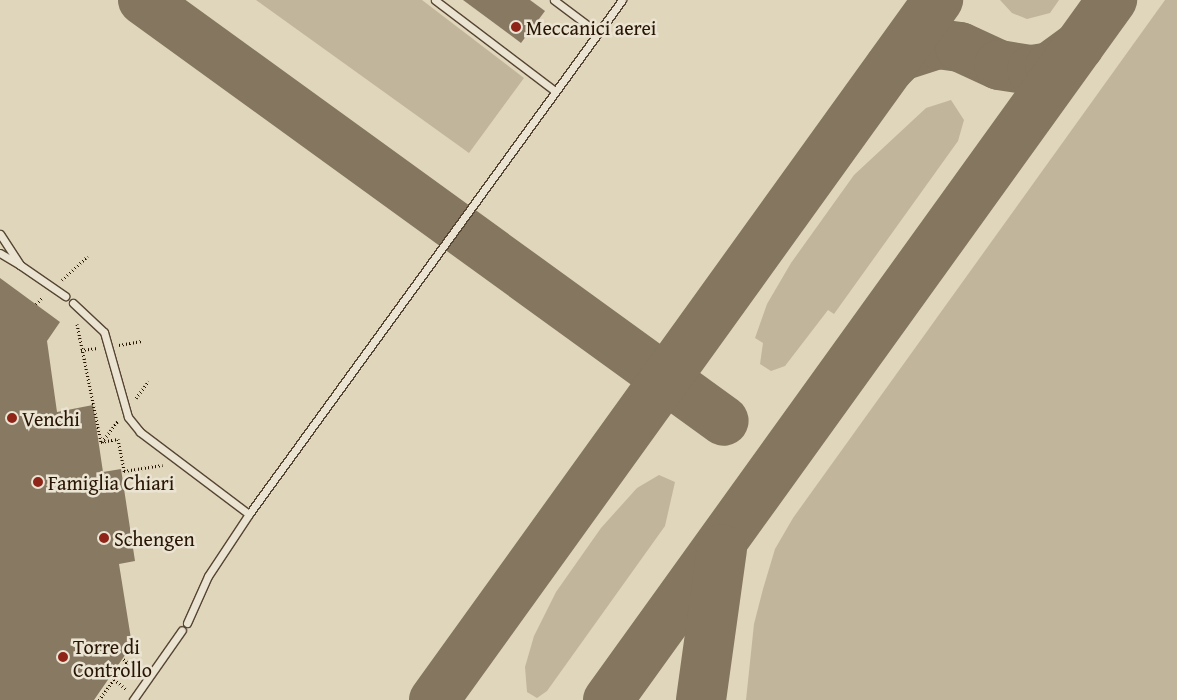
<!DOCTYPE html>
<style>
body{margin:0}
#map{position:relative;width:1177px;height:700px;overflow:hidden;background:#e0d6bb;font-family:"Gentium Book Plus",serif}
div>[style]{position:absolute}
.green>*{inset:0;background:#c1b59c}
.taxiway>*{height:50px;margin:-25px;padding:0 25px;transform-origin:25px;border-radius:25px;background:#84765f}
.building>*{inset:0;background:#887963}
.path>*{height:3px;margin-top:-1.5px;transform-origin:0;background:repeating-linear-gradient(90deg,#281503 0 1px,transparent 0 3.5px)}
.roads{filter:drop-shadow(1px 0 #564531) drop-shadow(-1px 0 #564531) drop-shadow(0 1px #564531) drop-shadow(0 -1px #564531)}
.lane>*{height:7px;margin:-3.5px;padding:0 3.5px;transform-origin:3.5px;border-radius:3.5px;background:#ebe4d3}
.dots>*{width:14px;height:14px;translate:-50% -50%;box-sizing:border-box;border:2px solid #ebe4d3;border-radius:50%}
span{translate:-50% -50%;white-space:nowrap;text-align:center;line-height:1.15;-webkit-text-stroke:5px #ebe4d3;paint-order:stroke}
.poi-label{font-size:20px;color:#281503}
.left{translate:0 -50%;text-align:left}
</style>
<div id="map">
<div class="green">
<i style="clip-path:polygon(256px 0,422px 0,524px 78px,469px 153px)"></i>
<i style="clip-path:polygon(1000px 0,1059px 0,1050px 13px,1027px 19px,1012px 13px)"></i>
<i style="clip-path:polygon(1165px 0,1177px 0,1177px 700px,746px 700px,754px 624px,763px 589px,775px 549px,793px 518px)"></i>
<i style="clip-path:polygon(951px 100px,964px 120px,958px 141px,834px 314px,828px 310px,785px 366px,771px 371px,760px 364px,763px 343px,755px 338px,767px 304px,791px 263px,854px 175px,926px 108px)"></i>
<i style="clip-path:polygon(659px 475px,675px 482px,665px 526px,547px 691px,537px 698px,527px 692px,525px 667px,534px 636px,556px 592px,601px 528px,637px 488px)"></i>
</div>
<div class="taxiway">
<i style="left:143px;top:0;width:717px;rotate:35.93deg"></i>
<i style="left:890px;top:67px;width:16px;rotate:-45deg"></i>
<i style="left:901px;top:56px;width:39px;rotate:-18deg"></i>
<i style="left:938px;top:44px;width:22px;rotate:8deg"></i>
<i style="left:960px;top:47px;width:43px;rotate:24.8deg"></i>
<i style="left:999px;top:65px;width:33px;rotate:9deg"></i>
<i style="left:1032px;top:70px;width:18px;rotate:-9deg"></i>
<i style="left:1050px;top:67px;width:36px;rotate:-36deg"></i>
<i style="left:434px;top:700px;width:863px;rotate:-54.25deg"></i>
<i style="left:608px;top:700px;width:863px;rotate:-54.25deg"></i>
<i style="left:701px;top:700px;width:152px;rotate:-82.1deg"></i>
</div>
<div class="building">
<i style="clip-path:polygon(463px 0,530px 0,545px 11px,521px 43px)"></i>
<i style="clip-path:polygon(0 278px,60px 322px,47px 341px,57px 412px,93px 405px,103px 472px,121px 469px,135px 561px,119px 564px,132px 645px,94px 700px,0 700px)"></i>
</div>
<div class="path">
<i style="left:62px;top:280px;width:35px;rotate:-43deg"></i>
<i style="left:36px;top:304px;width:10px;rotate:-45deg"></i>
<i style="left:77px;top:324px;width:120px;rotate:78.5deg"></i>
<i style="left:101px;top:442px;width:17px;rotate:-10deg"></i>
<i style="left:118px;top:439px;width:33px;rotate:79deg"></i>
<i style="left:124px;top:471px;width:39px;rotate:-9deg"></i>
<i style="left:119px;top:345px;width:23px;rotate:-10deg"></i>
<i style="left:81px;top:350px;width:17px;rotate:-7deg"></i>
<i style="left:136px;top:398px;width:21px;rotate:-53deg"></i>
<i style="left:102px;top:442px;width:26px;rotate:-53deg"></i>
<i style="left:114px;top:679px;width:17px;rotate:40deg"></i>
<i style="left:99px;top:700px;width:47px;rotate:-53.6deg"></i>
<i style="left:127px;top:662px;width:5px;rotate:-143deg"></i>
</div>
<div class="roads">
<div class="lane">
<i style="left:435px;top:0;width:151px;rotate:37.2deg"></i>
<i style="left:554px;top:0;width:55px;rotate:36.9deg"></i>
<i style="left:0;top:234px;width:37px;rotate:57deg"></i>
<i style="left:20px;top:265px;width:23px;rotate:-149deg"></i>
<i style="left:20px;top:265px;width:55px;rotate:34.6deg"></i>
<i style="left:73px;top:303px;width:42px;rotate:43.1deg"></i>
<i style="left:104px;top:332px;width:88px;rotate:74.2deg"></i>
<i style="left:128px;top:417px;width:19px;rotate:51deg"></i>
<i style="left:140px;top:432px;width:136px;rotate:37deg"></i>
<i style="left:187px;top:623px;width:51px;rotate:-65.9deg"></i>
<i style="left:208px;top:576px;width:74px;rotate:-56.5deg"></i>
<i style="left:249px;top:514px;width:635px;rotate:-54.03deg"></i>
<i style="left:133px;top:700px;width:85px;rotate:-55deg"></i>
</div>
</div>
<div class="dots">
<i style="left:516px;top:27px;background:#8f2418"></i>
<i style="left:12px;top:418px;background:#8f2418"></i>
<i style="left:38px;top:482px;background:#8f2418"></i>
<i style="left:104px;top:538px;background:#8f2418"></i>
<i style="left:63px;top:657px;background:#8f2418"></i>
</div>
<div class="poi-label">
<span class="left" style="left:526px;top:27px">Meccanici aerei</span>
<span class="left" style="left:22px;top:418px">Venchi</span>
<span class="left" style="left:48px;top:482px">Famiglia Chiari</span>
<span class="left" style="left:114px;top:538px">Schengen</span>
<span class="left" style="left:73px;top:658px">Torre di<br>Controllo</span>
</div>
</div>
